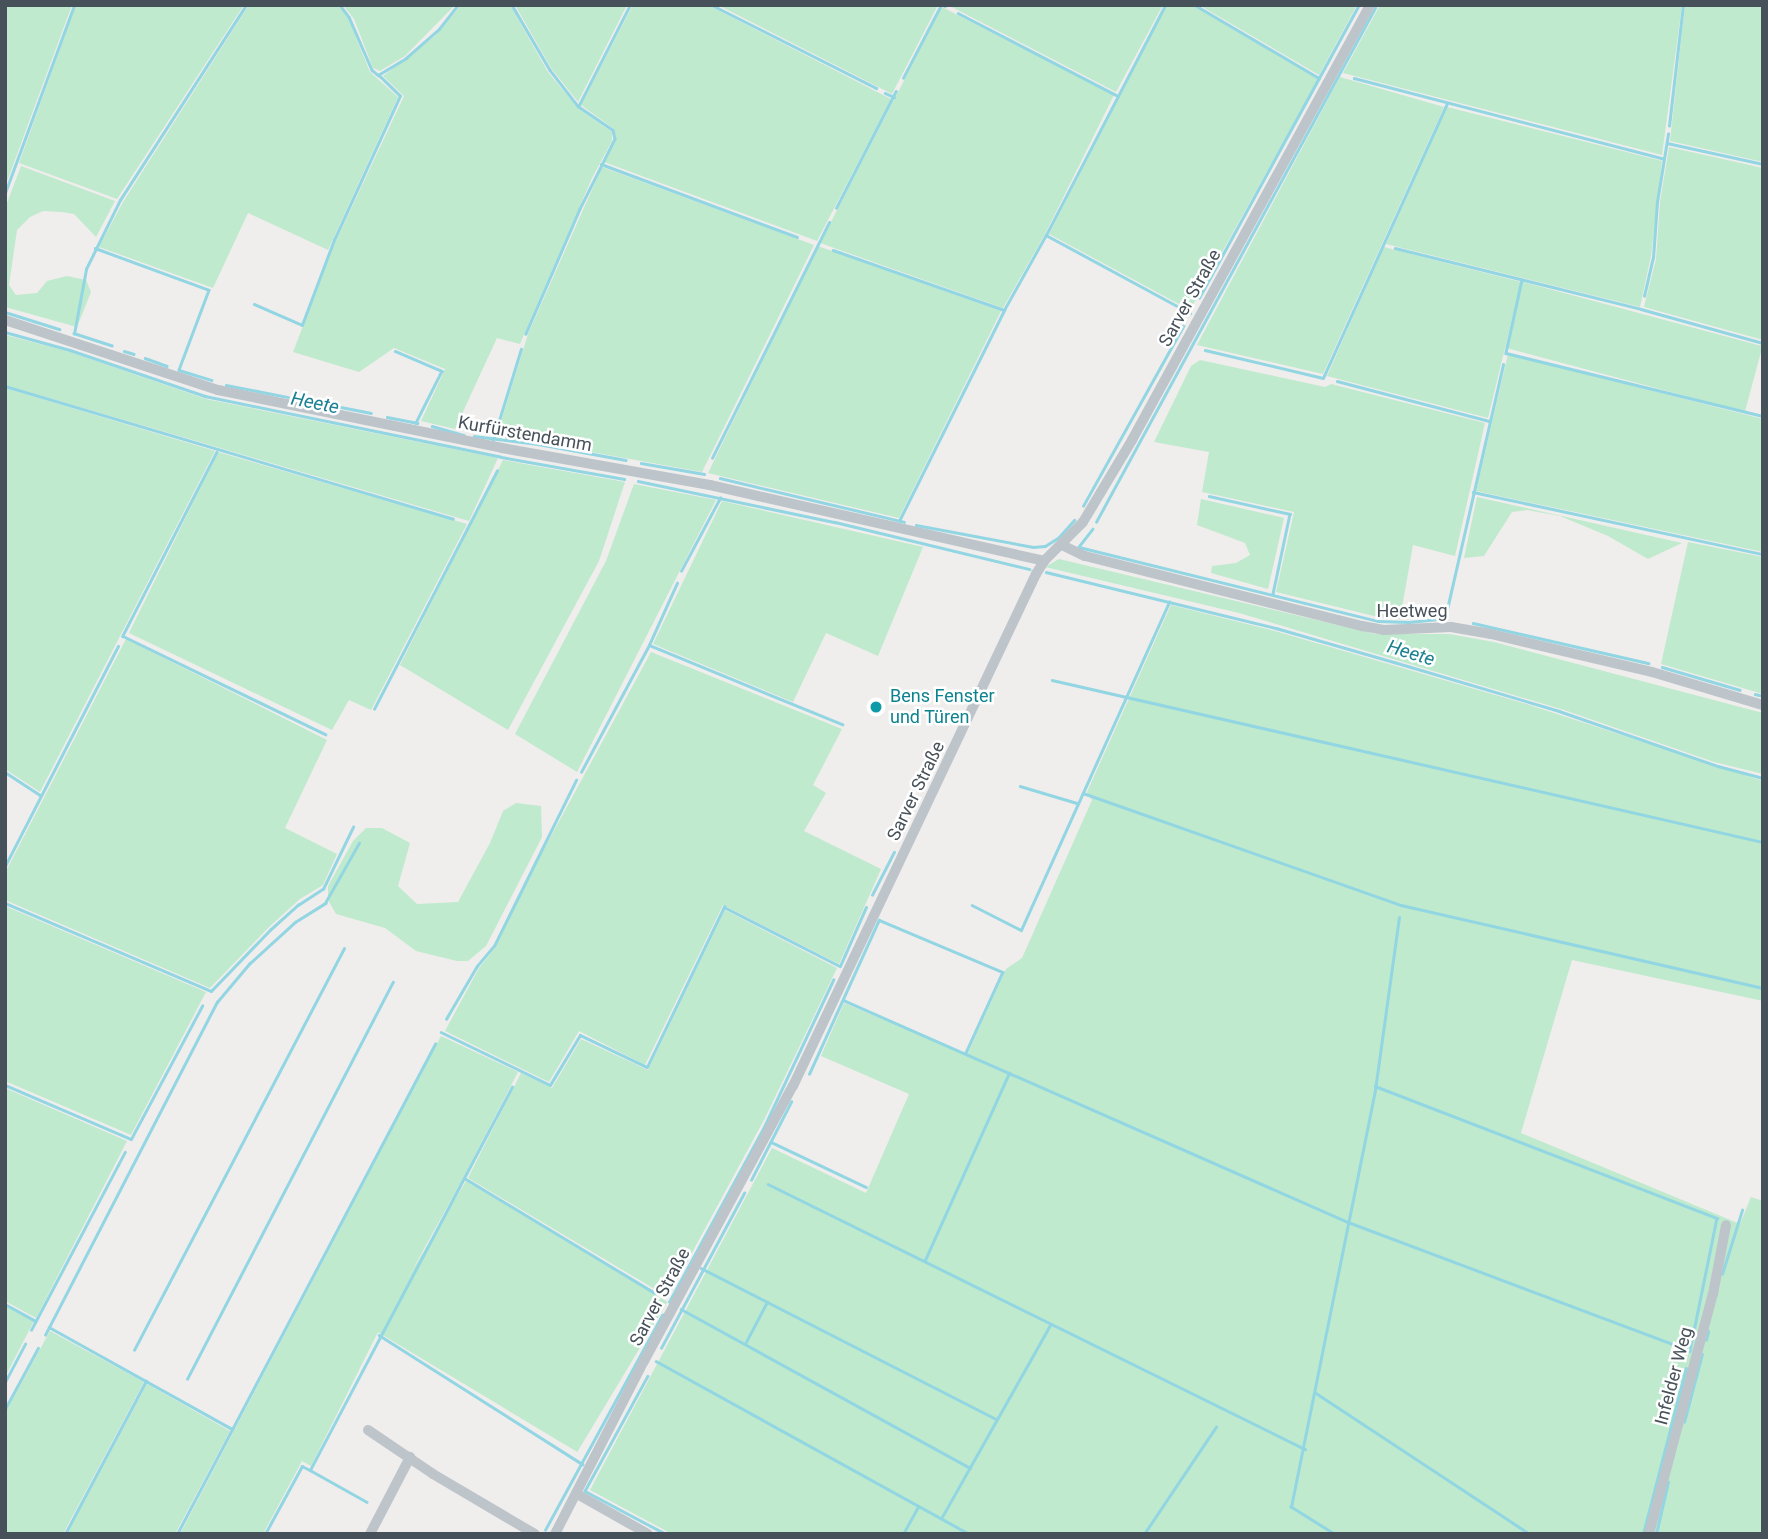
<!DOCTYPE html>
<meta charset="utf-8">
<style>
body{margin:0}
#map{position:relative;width:1768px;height:1539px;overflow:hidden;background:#f0eded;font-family:Roboto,sans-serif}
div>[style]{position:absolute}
.green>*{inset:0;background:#bfeacd;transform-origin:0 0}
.stream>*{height:2.5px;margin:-1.25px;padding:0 1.25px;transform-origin:1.25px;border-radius:1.25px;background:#91d6e2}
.street>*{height:10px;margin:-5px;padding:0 5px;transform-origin:5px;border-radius:5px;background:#bdc5cb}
.dots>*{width:19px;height:19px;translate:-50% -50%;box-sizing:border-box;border:4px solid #fff;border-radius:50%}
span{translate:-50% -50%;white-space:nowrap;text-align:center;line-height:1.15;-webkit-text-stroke:5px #fff;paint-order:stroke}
.street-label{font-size:18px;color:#475159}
.culture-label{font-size:18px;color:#0d838f}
.left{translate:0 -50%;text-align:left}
.water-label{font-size:19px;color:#1a8092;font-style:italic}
.frame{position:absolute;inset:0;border:7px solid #475159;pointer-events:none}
</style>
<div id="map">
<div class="green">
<i style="clip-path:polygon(5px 5px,72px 5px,5px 187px)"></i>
<i style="clip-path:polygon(76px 5px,244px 5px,117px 199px,19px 163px)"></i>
<i style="clip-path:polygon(249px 5px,338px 5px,348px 18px,370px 72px,398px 97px,328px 250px,248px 213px,213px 288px,99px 247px,123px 202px)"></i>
<i style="clip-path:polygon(343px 5px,455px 5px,405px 56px,380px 71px,373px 68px,354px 19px)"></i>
<i style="clip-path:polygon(461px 5px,510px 5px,548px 72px,578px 108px,612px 132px,612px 141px,592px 178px,520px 344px,497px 338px,455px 429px,421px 421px,445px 369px,394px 348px,359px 372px,293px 352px,335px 243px,404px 96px,383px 76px,435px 36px)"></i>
<i style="clip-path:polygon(515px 5px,627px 5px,578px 102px,551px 68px)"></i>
<i style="clip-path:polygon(633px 5px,708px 5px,891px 99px,817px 241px,604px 162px,616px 138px,614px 129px,581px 105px)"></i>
<i style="clip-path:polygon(718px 5px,938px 5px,892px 94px)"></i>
<i style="clip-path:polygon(948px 5px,1163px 5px,1116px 92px)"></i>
<i style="clip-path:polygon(1167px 5px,1192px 5px,1318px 79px,1190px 310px,1049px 234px)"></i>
<i style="clip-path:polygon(1199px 5px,1357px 5px,1319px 75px)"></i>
<i style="clip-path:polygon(1380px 5px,1682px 5px,1662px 155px,1343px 73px)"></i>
<i style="clip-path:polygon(1685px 5px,1763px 5px,1763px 162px,1670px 141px)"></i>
<i style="clip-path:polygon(942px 7px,1114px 95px,1045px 234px,1003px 308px,820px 243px)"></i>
<i style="clip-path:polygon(1340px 77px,1444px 107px,1323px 374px,1197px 345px)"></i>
<i style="clip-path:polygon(1447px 107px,1662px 161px,1651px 256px,1640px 307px,1386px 244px)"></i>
<i style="clip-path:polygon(1669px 147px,1763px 168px,1763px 340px,1644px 307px,1656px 259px,1660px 202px)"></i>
<i style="clip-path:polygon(21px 166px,115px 201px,96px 237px,74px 214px,62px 212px,43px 211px,30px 217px,17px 230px,9px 285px,16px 295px,37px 293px,47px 281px,67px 276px,86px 280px,91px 292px,77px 327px,5px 307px,5px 208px)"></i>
<i style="clip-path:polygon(602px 167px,814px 245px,702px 472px,536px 442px,496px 438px,528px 334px)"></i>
<i style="clip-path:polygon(818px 246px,1001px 311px,899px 518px,708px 473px)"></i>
<i style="clip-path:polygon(1384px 247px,1521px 282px,1488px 418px,1327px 376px)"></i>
<i style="left:1523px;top:282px;width:248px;height:68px;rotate:15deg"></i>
<i style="clip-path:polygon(5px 335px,67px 351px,206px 399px,498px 458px,469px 521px,5px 385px)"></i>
<i style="clip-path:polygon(1508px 354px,1763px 419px,1763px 552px,1476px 491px)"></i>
<i style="clip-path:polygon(1200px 360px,1325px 387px,1331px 384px,1485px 423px,1455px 556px,1413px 545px,1400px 619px,1378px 617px,1276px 592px,1294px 512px,1202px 492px,1209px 452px,1154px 442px,1191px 366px)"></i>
<i style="clip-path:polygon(5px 388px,215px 451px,40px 792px,5px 769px)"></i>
<i style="clip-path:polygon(218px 452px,467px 524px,371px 710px,349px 700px,332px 730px,129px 633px)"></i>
<i style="clip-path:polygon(503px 460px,625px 482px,599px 561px,508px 730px,400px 665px)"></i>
<i style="clip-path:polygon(634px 484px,716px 500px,577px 772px,515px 734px,606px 561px)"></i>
<i style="clip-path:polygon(1477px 497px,1682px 543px,1648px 559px,1608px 536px,1560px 516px,1527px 510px,1512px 512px,1484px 556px,1464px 558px)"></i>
<i style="clip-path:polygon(1201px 499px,1284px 518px,1268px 589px,1211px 573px,1212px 566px,1236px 563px,1250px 555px,1245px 543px,1197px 525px)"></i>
<i style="clip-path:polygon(722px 501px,923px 547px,878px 656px,826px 633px,793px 702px,653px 644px)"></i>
<i style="clip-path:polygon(1688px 542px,1763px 557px,1763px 694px,1661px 664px)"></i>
<i style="clip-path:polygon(1059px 559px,1375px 634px,1449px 634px,1494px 642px,1763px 713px,1763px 774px,1714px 762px,1564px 710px,1239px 613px,1045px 567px)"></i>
<i style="clip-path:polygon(1171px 605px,1275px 631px,1523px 703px,1763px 781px,1763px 1001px,1572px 960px,1521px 1133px,1740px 1224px,1751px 1197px,1763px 1201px,1763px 1534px,672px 1534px,590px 1490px,772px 1148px,866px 1193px,909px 1094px,821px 1056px,844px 1003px,967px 1055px,1006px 969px,1022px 958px,1092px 800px,1087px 792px)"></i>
<i style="clip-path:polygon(126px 639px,327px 740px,285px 828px,337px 854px,323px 885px,300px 899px,269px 927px,210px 988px,5px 900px,5px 873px)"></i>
<i style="clip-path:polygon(651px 652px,842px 729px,813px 785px,826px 793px,804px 831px,881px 869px,839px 964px,723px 905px,645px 1065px,579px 1031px,549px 1082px,445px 1031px,479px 968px,495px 948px,518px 897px)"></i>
<i style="clip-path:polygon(516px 803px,541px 806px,542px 837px,486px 946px,468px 961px,457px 961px,416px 951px,385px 928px,336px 914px,328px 900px,328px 886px,353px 841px,366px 828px,382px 828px,410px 843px,398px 886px,417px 904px,458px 902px,490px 843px,503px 811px)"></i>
<i style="clip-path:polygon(5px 906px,206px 992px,131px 1135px,5px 1081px)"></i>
<i style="clip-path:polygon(725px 910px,837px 968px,765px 1118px,668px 1297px,468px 1178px,521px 1073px,552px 1088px,581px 1039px,648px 1070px)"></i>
<i style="clip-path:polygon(441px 1036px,518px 1072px,462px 1180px,376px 1336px,311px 1466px,302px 1461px,263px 1534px,180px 1534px)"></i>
<i style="clip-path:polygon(5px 1088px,127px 1141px,36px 1318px,5px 1301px)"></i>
<i style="left:466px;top:1181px;width:235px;height:175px;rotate:31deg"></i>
<i style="clip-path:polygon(5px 1306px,34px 1321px,5px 1377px)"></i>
<i style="clip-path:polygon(50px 1331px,144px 1382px,63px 1534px,5px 1534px,5px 1413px)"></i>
<i style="clip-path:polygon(147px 1384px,230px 1431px,175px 1534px,67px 1534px)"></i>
</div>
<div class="stream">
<i style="left:340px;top:5px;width:15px;rotate:53deg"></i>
<i style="left:349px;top:17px;width:58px;rotate:66.5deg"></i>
<i style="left:372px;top:70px;width:8px;rotate:40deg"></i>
<i style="left:378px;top:75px;width:33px;rotate:-31deg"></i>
<i style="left:406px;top:58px;width:44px;rotate:-41.3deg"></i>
<i style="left:439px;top:29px;width:31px;rotate:-52deg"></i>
<i style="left:512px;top:5px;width:75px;rotate:59.7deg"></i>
<i style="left:550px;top:70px;width:46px;rotate:52.1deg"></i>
<i style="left:578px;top:106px;width:42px;rotate:34.4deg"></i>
<i style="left:613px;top:130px;width:9px;rotate:77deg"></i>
<i style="left:615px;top:139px;width:78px;rotate:116.6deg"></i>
<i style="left:580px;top:209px;width:136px;rotate:113.4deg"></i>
<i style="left:712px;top:5px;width:184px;rotate:26.8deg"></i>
<i style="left:943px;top:5px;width:2px;rotate:27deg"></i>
<i style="left:1195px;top:5px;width:144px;rotate:30.5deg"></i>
<i style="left:958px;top:13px;width:178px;rotate:27.4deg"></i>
<i style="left:903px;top:78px;width:82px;rotate:-62.5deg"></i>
<i style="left:1354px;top:78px;width:320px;rotate:14.6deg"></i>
<i style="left:885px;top:93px;width:10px;rotate:24deg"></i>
<i style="left:579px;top:105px;width:112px;rotate:-63deg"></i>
<i style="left:1669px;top:126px;width:122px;rotate:-83.4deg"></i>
<i style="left:1667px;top:143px;width:98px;rotate:12.3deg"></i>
<i style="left:601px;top:164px;width:209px;rotate:20.4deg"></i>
<i style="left:5px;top:193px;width:200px;rotate:-69.8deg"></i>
<i style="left:836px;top:208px;width:131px;rotate:-62.9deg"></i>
<i style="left:1046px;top:235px;width:164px;rotate:28.4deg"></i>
<i style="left:95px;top:248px;width:121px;rotate:20.2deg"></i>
<i style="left:209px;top:290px;width:85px;rotate:110.6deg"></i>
<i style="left:179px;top:370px;width:34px;rotate:17deg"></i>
<i style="left:1395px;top:248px;width:253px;rotate:13.9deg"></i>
<i style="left:1641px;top:309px;width:127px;rotate:15.6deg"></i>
<i style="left:833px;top:250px;width:181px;rotate:19.3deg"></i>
<i style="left:1522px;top:280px;width:75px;rotate:102.4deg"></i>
<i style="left:1506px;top:353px;width:265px;rotate:13.8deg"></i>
<i style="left:1644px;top:296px;width:39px;rotate:-77deg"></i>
<i style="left:1653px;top:258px;width:56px;rotate:-85.9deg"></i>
<i style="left:1657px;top:202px;width:69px;rotate:-80.8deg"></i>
<i style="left:1199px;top:298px;width:334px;rotate:-61.4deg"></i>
<i style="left:254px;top:304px;width:52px;rotate:23.6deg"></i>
<i style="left:302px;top:325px;width:91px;rotate:-69.4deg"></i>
<i style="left:334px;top:240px;width:158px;rotate:-65.4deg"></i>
<i style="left:400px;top:96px;width:30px;rotate:-136deg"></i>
<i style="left:5px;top:312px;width:57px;rotate:17.5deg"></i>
<i style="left:5px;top:332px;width:67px;rotate:15.5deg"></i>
<i style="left:70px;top:350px;width:143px;rotate:18.8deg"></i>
<i style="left:205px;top:396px;width:302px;rotate:11.6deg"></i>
<i style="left:501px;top:457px;width:125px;rotate:10.1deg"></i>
<i style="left:112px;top:346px;width:40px;rotate:-162deg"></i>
<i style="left:74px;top:334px;width:66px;rotate:-79.5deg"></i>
<i style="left:86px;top:269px;width:77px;rotate:-63.8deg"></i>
<i style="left:120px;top:200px;width:232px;rotate:-57.1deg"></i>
<i style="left:1205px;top:350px;width:121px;rotate:13.3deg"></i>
<i style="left:1323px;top:378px;width:301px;rotate:-65.7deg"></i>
<i style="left:124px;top:351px;width:10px;rotate:17deg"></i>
<i style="left:395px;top:351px;width:51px;rotate:23.1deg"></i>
<i style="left:442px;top:371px;width:58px;rotate:116.6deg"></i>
<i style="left:145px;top:358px;width:23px;rotate:20deg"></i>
<i style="left:1337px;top:381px;width:157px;rotate:14.7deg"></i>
<i style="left:226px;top:385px;width:63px;rotate:11deg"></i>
<i style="left:5px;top:386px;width:467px;rotate:16.5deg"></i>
<i style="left:305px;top:400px;width:67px;rotate:11.1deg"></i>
<i style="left:387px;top:417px;width:31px;rotate:11deg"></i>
<i style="left:432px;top:426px;width:33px;rotate:16deg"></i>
<i style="left:474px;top:436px;width:64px;rotate:7.1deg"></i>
<i style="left:538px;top:444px;width:89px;rotate:10.3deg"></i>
<i style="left:493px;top:440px;width:95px;rotate:-72.9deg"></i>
<i style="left:217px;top:452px;width:207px;rotate:117.1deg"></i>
<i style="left:123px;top:636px;width:225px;rotate:25.9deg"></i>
<i style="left:712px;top:458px;width:263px;rotate:-63.6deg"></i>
<i style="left:641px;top:463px;width:64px;rotate:9.9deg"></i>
<i style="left:720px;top:478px;width:189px;rotate:13.4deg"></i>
<i style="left:638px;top:481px;width:201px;rotate:11.8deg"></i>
<i style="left:835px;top:522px;width:200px;rotate:13.6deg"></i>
<i style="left:1473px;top:492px;width:297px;rotate:12.1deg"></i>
<i style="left:1209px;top:496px;width:83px;rotate:12.5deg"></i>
<i style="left:1290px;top:514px;width:82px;rotate:102deg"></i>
<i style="left:1083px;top:506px;width:206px;rotate:-60.9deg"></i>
<i style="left:899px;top:521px;width:236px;rotate:-63.5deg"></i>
<i style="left:1004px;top:310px;width:86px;rotate:-60.8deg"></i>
<i style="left:1046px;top:235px;width:259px;rotate:-62.6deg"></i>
<i style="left:1096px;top:522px;width:585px;rotate:-61.51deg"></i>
<i style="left:916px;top:525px;width:119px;rotate:10.6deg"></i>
<i style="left:1033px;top:547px;width:12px;rotate:-5deg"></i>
<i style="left:1045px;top:546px;width:15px;rotate:-32deg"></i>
<i style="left:1058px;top:538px;width:24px;rotate:-48deg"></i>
<i style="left:1093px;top:529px;width:23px;rotate:128deg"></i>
<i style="left:1079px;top:547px;width:308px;rotate:13.9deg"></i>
<i style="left:1378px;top:621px;width:31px;rotate:2deg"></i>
<i style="left:1409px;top:622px;width:36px;rotate:-6deg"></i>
<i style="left:1445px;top:618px;width:260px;rotate:-77.1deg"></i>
<i style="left:681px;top:571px;width:83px;rotate:-61.9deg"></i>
<i style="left:1046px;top:572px;width:237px;rotate:13.7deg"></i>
<i style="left:1276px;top:628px;width:123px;rotate:16.1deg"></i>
<i style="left:1394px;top:662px;width:172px;rotate:16.5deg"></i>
<i style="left:1559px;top:711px;width:168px;rotate:19.1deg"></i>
<i style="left:1718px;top:766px;width:47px;rotate:14.9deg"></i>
<i style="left:1473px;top:623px;width:180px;rotate:12.9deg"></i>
<i style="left:649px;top:645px;width:209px;rotate:22.3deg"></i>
<i style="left:1662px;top:667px;width:81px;rotate:16.4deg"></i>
<i style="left:1052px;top:680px;width:729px;rotate:12.84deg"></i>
<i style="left:1755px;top:694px;width:8px;rotate:14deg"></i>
<i style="left:374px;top:709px;width:268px;rotate:-62.7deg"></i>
<i style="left:5px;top:772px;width:42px;rotate:33.3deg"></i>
<i style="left:581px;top:772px;width:144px;rotate:-61.8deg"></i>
<i style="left:649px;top:645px;width:68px;rotate:-65.7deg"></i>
<i style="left:1020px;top:786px;width:59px;rotate:16.6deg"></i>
<i style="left:1083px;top:793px;width:337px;rotate:19.4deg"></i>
<i style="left:1401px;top:905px;width:371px;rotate:12.9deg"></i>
<i style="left:5px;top:866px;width:247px;rotate:-62.8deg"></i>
<i style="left:872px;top:895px;width:48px;rotate:-62.9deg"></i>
<i style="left:5px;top:903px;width:224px;rotate:23.1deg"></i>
<i style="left:211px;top:991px;width:85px;rotate:-46deg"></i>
<i style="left:270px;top:930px;width:38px;rotate:-42deg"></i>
<i style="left:298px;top:905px;width:30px;rotate:-33deg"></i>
<i style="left:323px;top:889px;width:69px;rotate:-64.2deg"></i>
<i style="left:972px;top:905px;width:55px;rotate:27deg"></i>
<i style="left:1021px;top:930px;width:360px;rotate:-65.7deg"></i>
<i style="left:843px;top:1000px;width:552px;rotate:23.73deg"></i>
<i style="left:1348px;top:1222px;width:349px;rotate:20.6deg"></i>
<i style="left:446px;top:1019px;width:61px;rotate:-59.7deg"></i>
<i style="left:477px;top:966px;width:26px;rotate:-50deg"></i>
<i style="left:494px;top:946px;width:185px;rotate:-63.7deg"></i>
<i style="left:441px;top:1032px;width:121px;rotate:25.9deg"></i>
<i style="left:550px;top:1085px;width:58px;rotate:-59deg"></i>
<i style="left:580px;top:1035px;width:74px;rotate:25.5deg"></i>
<i style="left:647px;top:1067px;width:178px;rotate:-64.3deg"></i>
<i style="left:724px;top:907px;width:130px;rotate:27deg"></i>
<i style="left:840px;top:966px;width:64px;rotate:-66.2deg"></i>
<i style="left:809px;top:1074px;width:169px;rotate:-65.6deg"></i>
<i style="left:879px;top:920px;width:134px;rotate:22.8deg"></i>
<i style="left:1003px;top:972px;width:89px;rotate:114.6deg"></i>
<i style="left:5px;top:1085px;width:137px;rotate:23.2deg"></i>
<i style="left:131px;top:1139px;width:151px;rotate:-61.9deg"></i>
<i style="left:1375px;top:1086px;width:367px;rotate:21.1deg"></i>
<i style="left:1717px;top:1218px;width:136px;rotate:101.5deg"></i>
<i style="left:1690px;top:1351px;width:7px;rotate:-153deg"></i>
<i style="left:771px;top:1142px;width:105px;rotate:25.3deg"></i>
<i style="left:466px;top:1179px;width:221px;rotate:31.1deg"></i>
<i style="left:751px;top:1180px;width:88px;rotate:-62.9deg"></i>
<i style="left:768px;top:1184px;width:599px;rotate:26.27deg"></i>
<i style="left:925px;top:1260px;width:205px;rotate:-65.8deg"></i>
<i style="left:701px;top:1268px;width:331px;rotate:27.1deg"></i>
<i style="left:1722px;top:1274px;width:67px;rotate:-72.6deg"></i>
<i style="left:669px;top:1302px;width:197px;rotate:-61.5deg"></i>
<i style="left:763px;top:1129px;width:165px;rotate:-64.8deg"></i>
<i style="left:5px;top:1304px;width:35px;rotate:29deg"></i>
<i style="left:681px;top:1309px;width:330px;rotate:28.8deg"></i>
<i style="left:49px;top:1327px;width:210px;rotate:29.1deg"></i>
<i style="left:31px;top:1330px;width:201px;rotate:-62.2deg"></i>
<i style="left:45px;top:1335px;width:375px;rotate:-62.7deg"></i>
<i style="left:217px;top:1002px;width:50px;rotate:-49.9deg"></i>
<i style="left:249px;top:964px;width:62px;rotate:-42.4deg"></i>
<i style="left:295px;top:922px;width:36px;rotate:-32deg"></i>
<i style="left:325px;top:903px;width:69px;rotate:-60.5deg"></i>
<i style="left:379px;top:1335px;width:241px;rotate:32.4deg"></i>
<i style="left:1706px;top:1340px;width:9px;rotate:-77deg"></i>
<i style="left:746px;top:1342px;width:45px;rotate:-62.3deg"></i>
<i style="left:661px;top:1348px;width:176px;rotate:-61.8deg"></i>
<i style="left:134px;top:1350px;width:453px;rotate:-62.4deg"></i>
<i style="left:656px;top:1361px;width:358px;rotate:28.9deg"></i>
<i style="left:648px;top:1376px;width:131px;rotate:118.7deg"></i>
<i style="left:585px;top:1491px;width:92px;rotate:28deg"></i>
<i style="left:187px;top:1379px;width:447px;rotate:-62.6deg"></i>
<i style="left:5px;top:1382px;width:43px;rotate:-62.2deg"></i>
<i style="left:1316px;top:1393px;width:256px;rotate:33.4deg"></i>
<i style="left:5px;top:1409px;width:69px;rotate:-61.6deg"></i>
<i style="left:1684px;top:1422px;width:70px;rotate:-75.2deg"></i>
<i style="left:310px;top:1470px;width:65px;rotate:29.3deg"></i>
<i style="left:942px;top:1517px;width:220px;rotate:-60.6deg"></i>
<i style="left:545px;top:1530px;width:245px;rotate:-61.4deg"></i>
<i style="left:379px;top:1533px;width:1px;rotate:45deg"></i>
<i style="left:65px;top:1534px;width:173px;rotate:-62.1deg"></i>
<i style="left:177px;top:1534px;width:554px;rotate:-62.23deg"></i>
<i style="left:265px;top:1534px;width:77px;rotate:-61.4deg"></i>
<i style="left:302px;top:1466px;width:9px;rotate:27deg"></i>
<i style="left:310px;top:1470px;width:433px;rotate:-62.2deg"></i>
<i style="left:903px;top:1534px;width:31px;rotate:-61deg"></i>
<i style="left:1144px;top:1534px;width:129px;rotate:-56.1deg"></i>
<i style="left:1334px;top:1534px;width:51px;rotate:-147.9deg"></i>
<i style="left:1291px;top:1507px;width:425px;rotate:-78.6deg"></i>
<i style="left:1375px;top:1090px;width:174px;rotate:-82.1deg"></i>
<i style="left:1643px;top:1534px;width:171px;rotate:-75.5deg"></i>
<i style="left:1656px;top:1534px;width:53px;rotate:-77deg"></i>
</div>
<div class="street">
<i style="left:5px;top:320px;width:224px;rotate:18.2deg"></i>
<i style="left:218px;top:390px;width:290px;rotate:11.5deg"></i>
<i style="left:502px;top:448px;width:211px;rotate:10.1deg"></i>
<i style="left:710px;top:485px;width:343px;rotate:12.8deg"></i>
<i style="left:1062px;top:545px;width:25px;rotate:26deg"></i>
<i style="left:1085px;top:556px;width:286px;rotate:14.2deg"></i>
<i style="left:1362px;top:626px;width:22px;rotate:10deg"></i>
<i style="left:1384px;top:630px;width:67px;rotate:-2.6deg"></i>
<i style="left:1451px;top:627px;width:41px;rotate:9.9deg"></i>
<i style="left:1491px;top:634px;width:165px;rotate:13.3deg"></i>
<i style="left:1652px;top:672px;width:116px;rotate:16.6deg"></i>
<i style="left:368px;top:1430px;width:78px;rotate:34.1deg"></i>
<i style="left:433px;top:1474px;width:118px;rotate:30.5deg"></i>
<i style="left:577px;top:1494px;width:81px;rotate:29.4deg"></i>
<i style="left:370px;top:1534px;width:87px;rotate:-62.5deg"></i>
<i style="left:555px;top:1534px;width:195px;rotate:-62.8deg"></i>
<i style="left:644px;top:1361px;width:313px;rotate:-61.6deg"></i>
<i style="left:793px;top:1086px;width:567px;rotate:-64.61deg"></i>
<i style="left:1036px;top:574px;width:15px;rotate:-58deg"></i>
<i style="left:1044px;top:561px;width:55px;rotate:-45deg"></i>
<i style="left:1083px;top:522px;width:96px;rotate:-59.1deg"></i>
<i style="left:1132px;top:440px;width:496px;rotate:-61.3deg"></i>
<i style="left:1649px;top:1534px;width:248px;rotate:-75.1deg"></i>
<i style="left:1713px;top:1294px;width:70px;rotate:-79.3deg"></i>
</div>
<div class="dots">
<i style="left:876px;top:707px;background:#0f9aa8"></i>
</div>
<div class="street-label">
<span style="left:1190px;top:298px;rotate:-61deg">Sarver Straße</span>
<span style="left:525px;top:434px;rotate:10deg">Kurfürstendamm</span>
<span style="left:1412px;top:611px">Heetweg</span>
<span style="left:916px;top:791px;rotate:-64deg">Sarver Straße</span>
<span style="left:660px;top:1297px;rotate:-62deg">Sarver Straße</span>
<span style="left:1674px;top:1376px;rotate:-75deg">Infelder Weg</span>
</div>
<div class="culture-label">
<span class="left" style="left:890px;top:707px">Bens Fenster<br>und Türen</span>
</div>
<div class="water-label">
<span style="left:315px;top:403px;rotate:11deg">Heete</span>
<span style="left:1411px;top:653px;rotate:17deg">Heete</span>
</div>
<div class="frame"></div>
</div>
